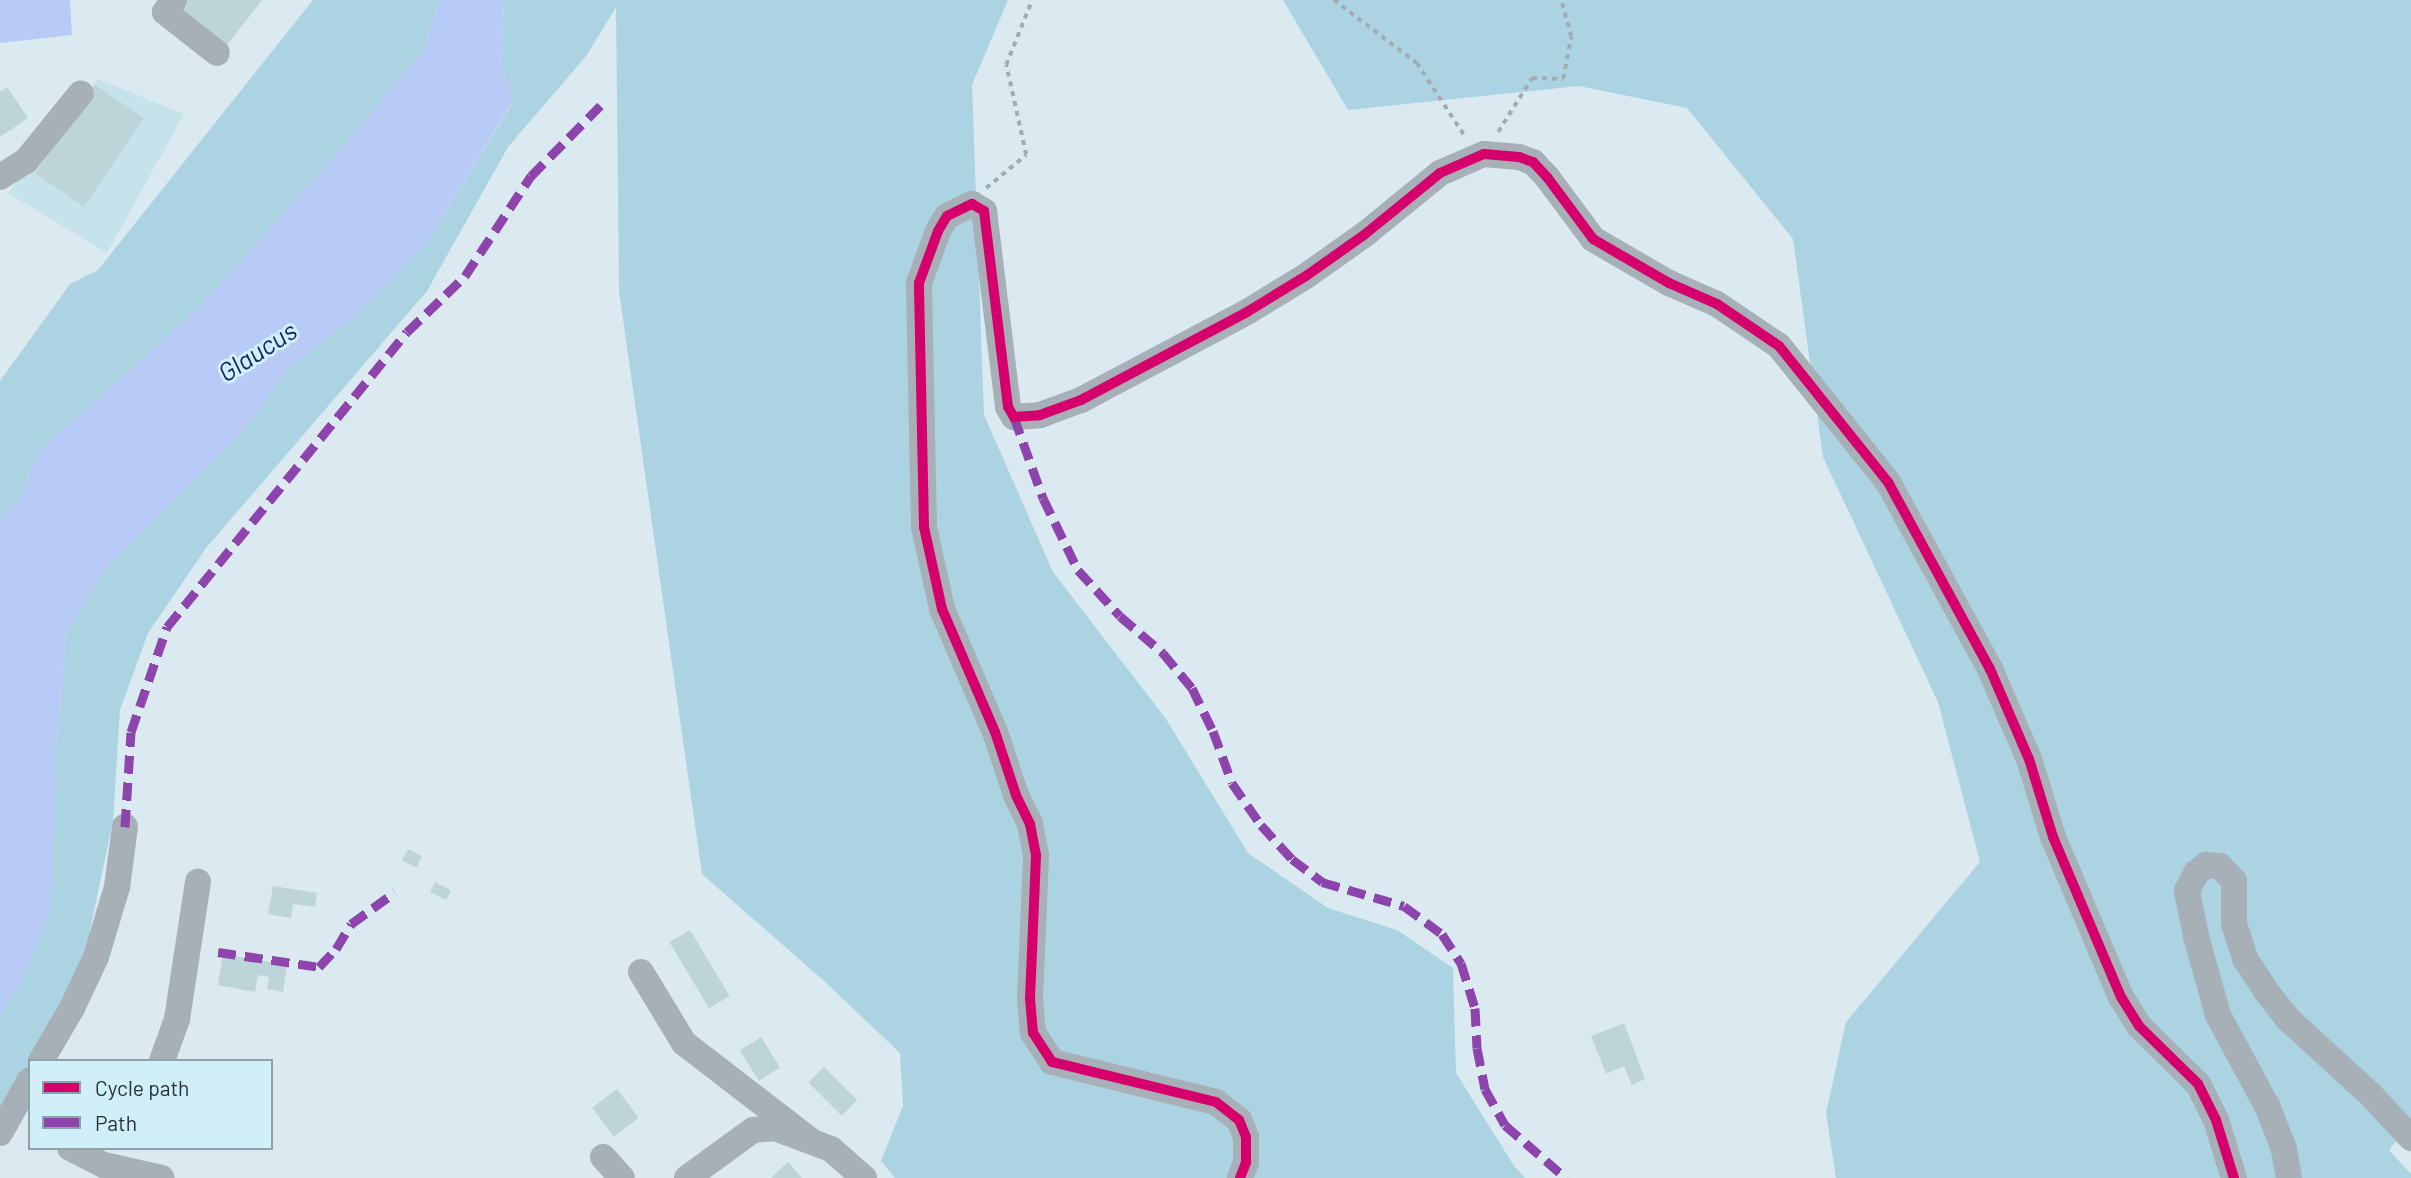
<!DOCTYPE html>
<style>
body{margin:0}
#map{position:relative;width:2411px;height:1178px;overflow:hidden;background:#daeaf0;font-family:Barlow,sans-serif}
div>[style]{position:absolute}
.built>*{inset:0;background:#c6e2eb}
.green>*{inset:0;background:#acd3e1}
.water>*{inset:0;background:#b7cbf6}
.building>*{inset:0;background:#bdd5d8;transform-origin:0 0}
.path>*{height:3.5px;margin-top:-1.75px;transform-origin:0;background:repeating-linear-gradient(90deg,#a3acb2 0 5px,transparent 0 10px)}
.minor>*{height:26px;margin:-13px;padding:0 13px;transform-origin:13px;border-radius:13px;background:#a7b0b7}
.quiet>*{height:9px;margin-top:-4.5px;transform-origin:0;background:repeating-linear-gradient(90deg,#8e44ad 0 18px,transparent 0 27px)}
.cycleway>*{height:10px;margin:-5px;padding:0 5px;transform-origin:5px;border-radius:5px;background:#d6006c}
span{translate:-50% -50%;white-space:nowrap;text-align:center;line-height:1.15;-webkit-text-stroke:6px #d1eff9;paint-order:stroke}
.water-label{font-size:26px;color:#152566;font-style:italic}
.legend{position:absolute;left:28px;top:1059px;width:245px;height:91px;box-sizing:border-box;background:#d1eff9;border:2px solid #8da3ab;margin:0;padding:9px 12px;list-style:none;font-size:21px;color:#263135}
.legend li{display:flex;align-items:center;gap:14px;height:35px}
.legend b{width:35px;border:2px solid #8da3ab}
</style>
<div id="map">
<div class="built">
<i style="clip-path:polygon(98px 79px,184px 114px,107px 253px,8px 193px)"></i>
</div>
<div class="green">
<i style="clip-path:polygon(313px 0,440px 0,423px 51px,321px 172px,194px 312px,39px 451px,20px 497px,0 519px,0 381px,70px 284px,98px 270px)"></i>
<i style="clip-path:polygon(504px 0,1008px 0,972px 85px,984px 415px,1053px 572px,1166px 719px,1248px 853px,1328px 908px,1397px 930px,1453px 968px,1456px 1073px,1514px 1166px,1525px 1178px,895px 1178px,881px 1161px,903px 1106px,900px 1053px,824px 981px,702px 874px,619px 291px,616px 7px,587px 55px,508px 147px,427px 291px,206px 548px,148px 633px,120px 710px,113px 821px,80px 978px,0 1116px,0 1015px,21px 982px,57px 739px,67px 631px,106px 567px,251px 422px,287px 369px,360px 312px,429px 239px,513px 102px,501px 65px)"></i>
<i style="clip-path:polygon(1283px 0,2411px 0,2411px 1124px,2389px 1150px,2411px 1174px,2411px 1178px,1836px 1178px,1826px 1113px,1846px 1022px,1980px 862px,1938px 702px,1823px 457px,1793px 239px,1687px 108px,1579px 86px,1348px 110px)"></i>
</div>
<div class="water">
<i style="clip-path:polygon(0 0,70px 0,72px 35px,0 43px)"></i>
<i style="clip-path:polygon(440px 0,504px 0,501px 65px,513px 101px,429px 239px,360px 312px,287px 369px,251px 422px,106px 567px,67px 631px,57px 739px,50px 913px,21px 982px,0 1015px,0 519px,20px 497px,39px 451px,194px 312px,321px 172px,423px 51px)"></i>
</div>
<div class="building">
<i style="clip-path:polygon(184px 0,262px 0,225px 48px,176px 10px)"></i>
<i style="left:95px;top:85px;width:59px;height:107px;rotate:34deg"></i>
<i style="clip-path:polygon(7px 87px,28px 118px,0 137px,0 92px)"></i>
<i style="left:408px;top:849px;width:16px;height:13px;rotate:27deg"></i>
<i style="left:435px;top:882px;width:18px;height:11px;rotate:27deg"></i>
<i style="clip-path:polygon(273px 886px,317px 893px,315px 907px,293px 904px,291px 918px,268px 914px)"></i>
<i style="left:690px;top:930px;width:77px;height:24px;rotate:59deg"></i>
<i style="clip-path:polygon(223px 954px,287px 965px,283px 992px,267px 989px,269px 977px,258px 975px,255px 992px,218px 985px)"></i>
<i style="clip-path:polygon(1624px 1023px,1645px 1079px,1632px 1085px,1624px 1066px,1606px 1074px,1591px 1036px)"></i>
<i style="left:761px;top:1037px;width:36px;height:25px;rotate:58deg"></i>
<i style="left:824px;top:1067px;width:47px;height:22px;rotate:45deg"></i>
<i style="left:617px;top:1089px;width:36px;height:31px;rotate:53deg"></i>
<i style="clip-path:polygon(788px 1162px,802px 1178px,771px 1178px)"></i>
</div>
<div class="path">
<i style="left:1334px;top:0;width:104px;rotate:37.2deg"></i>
<i style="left:1417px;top:63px;width:90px;rotate:56.8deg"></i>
<i style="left:1498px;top:132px;width:64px;rotate:-57.8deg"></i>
<i style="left:1532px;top:78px;width:31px;rotate:2deg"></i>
<i style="left:1563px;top:79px;width:43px;rotate:-79.2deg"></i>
<i style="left:1571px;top:37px;width:38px;rotate:-105deg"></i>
<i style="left:986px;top:188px;width:52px;rotate:-39.5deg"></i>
<i style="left:1026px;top:155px;width:92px;rotate:-102.5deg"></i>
<i style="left:1006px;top:65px;width:70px;rotate:-68.2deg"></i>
</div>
<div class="minor">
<i style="left:174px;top:0;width:15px;rotate:127deg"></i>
<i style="left:165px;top:12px;width:66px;rotate:38.3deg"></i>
<i style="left:0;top:177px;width:31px;rotate:-32deg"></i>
<i style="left:26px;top:161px;width:87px;rotate:-51deg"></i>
<i style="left:641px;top:972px;width:83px;rotate:58.8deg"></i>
<i style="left:684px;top:1043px;width:159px;rotate:37.6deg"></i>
<i style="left:41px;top:1061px;width:61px;rotate:-59.7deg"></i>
<i style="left:72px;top:1008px;width:56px;rotate:-64.8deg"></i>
<i style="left:96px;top:957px;width:73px;rotate:-73.3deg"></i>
<i style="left:117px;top:887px;width:61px;rotate:-82.4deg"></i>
<i style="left:162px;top:1061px;width:45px;rotate:-70.3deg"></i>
<i style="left:177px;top:1019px;width:139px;rotate:-81.3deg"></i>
<i style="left:0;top:1133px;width:61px;rotate:-60.5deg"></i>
<i style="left:70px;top:1148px;width:38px;rotate:27deg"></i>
<i style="left:104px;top:1165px;width:59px;rotate:12.6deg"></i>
<i style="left:603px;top:1157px;width:28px;rotate:48deg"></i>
<i style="left:687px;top:1178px;width:82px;rotate:-36deg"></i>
<i style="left:753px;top:1130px;width:22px;rotate:-5deg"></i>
<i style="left:775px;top:1128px;width:60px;rotate:20.6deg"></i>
<i style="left:831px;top:1149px;width:44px;rotate:41.3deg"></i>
<i style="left:1240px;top:1178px;width:17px;rotate:-69deg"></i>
<i style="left:1246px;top:1162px;width:25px;rotate:-90deg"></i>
<i style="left:1246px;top:1137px;width:18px;rotate:-112deg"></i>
<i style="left:1239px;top:1120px;width:29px;rotate:-142deg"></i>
<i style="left:1216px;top:1102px;width:169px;rotate:-166.3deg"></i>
<i style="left:1052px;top:1062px;width:35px;rotate:-123deg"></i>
<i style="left:1033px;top:1033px;width:34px;rotate:-95deg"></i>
<i style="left:1030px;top:999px;width:144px;rotate:-87.6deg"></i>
<i style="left:1036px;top:855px;width:32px;rotate:-101deg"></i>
<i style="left:1030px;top:824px;width:32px;rotate:-116deg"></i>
<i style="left:1016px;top:795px;width:66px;rotate:-108.4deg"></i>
<i style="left:995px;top:732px;width:134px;rotate:-113.3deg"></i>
<i style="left:942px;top:609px;width:84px;rotate:-102.4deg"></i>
<i style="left:924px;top:527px;width:244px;rotate:-91.2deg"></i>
<i style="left:919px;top:283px;width:55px;rotate:-69.9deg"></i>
<i style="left:938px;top:231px;width:17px;rotate:-59deg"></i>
<i style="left:947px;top:216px;width:28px;rotate:-26deg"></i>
<i style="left:972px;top:204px;width:14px;rotate:30deg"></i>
<i style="left:984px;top:211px;width:197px;rotate:83deg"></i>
<i style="left:1008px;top:407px;width:12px;rotate:59deg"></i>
<i style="left:1014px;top:417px;width:26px;rotate:-4deg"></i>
<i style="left:1040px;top:415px;width:44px;rotate:-20.1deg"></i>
<i style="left:1081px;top:400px;width:188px;rotate:-27.9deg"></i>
<i style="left:1247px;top:312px;width:69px;rotate:-31.4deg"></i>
<i style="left:1306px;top:276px;width:71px;rotate:-35.3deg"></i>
<i style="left:1364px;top:235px;width:98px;rotate:-39.2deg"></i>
<i style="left:1440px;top:173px;width:48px;rotate:-23.4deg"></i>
<i style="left:1484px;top:154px;width:35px;rotate:5deg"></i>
<i style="left:1519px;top:157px;width:15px;rotate:20deg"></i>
<i style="left:1533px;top:162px;width:21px;rotate:47deg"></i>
<i style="left:1547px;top:177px;width:77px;rotate:53.4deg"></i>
<i style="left:1593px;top:239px;width:88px;rotate:30.1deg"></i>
<i style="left:1669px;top:283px;width:52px;rotate:23.6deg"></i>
<i style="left:1717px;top:304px;width:75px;rotate:34.1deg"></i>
<i style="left:1779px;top:346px;width:174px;rotate:51.3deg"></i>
<i style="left:1888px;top:482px;width:213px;rotate:61.4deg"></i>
<i style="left:1990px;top:669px;width:98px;rotate:66.6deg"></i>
<i style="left:2029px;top:759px;width:82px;rotate:72.9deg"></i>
<i style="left:2053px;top:837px;width:174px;rotate:67deg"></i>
<i style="left:2121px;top:997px;width:34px;rotate:58deg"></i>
<i style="left:2139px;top:1026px;width:83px;rotate:44.5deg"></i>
<i style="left:2198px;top:1084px;width:40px;rotate:63.4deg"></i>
<i style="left:2216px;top:1120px;width:61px;rotate:72.8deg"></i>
<i style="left:2289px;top:1178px;width:29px;rotate:-100deg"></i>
<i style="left:2284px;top:1149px;width:44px;rotate:-111.3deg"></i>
<i style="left:2268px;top:1108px;width:106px;rotate:-118.3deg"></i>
<i style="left:2218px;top:1015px;width:82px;rotate:-105.6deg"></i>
<i style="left:2196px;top:936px;width:46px;rotate:-101.3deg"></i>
<i style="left:2187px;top:891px;width:20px;rotate:-63deg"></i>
<i style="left:2196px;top:873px;width:13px;rotate:-39deg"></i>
<i style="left:2206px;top:865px;width:14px;rotate:4deg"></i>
<i style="left:2220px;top:866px;width:21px;rotate:47deg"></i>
<i style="left:2234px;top:881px;width:43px;rotate:90deg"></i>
<i style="left:2234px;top:924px;width:38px;rotate:72deg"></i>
<i style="left:2246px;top:960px;width:37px;rotate:57deg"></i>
<i style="left:2266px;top:991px;width:36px;rotate:52deg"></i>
<i style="left:2288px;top:1019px;width:113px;rotate:42.5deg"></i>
<i style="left:2371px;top:1095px;width:59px;rotate:47.1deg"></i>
</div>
<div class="quiet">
<i style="left:1014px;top:417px;width:86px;rotate:70.3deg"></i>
<i style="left:1043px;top:498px;width:80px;rotate:64.1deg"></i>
<i style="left:1078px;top:570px;width:62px;rotate:47.6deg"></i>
<i style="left:1120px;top:616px;width:57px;rotate:40.7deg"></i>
<i style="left:1163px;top:653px;width:45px;rotate:50.4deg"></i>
<i style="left:1192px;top:688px;width:48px;rotate:64deg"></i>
<i style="left:1213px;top:731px;width:55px;rotate:69.9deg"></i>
<i style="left:1232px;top:783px;width:51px;rotate:55.4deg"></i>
<i style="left:1261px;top:825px;width:46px;rotate:47.6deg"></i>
<i style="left:1292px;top:859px;width:38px;rotate:37deg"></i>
<i style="left:1322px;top:882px;width:85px;rotate:16.3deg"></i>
<i style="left:1404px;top:906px;width:47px;rotate:36.4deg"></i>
<i style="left:1442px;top:934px;width:35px;rotate:57deg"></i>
<i style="left:1461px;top:963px;width:47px;rotate:72.7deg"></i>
<i style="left:1475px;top:1008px;width:40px;rotate:87.1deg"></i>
<i style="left:1477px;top:1048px;width:42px;rotate:79deg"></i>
<i style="left:1485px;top:1089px;width:41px;rotate:60.9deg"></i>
<i style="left:1505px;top:1125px;width:81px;rotate:41deg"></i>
<i style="left:125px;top:827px;width:95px;rotate:-86.4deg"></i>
<i style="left:131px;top:732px;width:111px;rotate:-71.1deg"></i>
<i style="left:167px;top:627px;width:380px;rotate:-50.9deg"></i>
<i style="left:407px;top:332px;width:81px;rotate:-44deg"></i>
<i style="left:465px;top:276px;width:120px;rotate:-56.6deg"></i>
<i style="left:531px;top:176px;width:104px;rotate:-45.4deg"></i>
<i style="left:218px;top:952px;width:102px;rotate:8.4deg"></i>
<i style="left:319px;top:967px;width:25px;rotate:-47deg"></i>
<i style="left:336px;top:949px;width:29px;rotate:-59deg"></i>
<i style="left:351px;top:924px;width:54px;rotate:-36deg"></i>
</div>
<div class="cycleway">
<i style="left:1240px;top:1178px;width:17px;rotate:-69deg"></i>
<i style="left:1246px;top:1162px;width:25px;rotate:-90deg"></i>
<i style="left:1246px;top:1137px;width:18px;rotate:-112deg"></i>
<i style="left:1239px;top:1120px;width:29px;rotate:-142deg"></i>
<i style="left:1216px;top:1102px;width:169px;rotate:-166.3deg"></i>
<i style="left:1052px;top:1062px;width:35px;rotate:-123deg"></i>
<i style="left:1033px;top:1033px;width:34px;rotate:-95deg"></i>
<i style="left:1030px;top:999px;width:144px;rotate:-87.6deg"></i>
<i style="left:1036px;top:855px;width:32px;rotate:-101deg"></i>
<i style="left:1030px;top:824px;width:32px;rotate:-116deg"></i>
<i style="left:1016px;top:795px;width:66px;rotate:-108.4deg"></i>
<i style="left:995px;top:732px;width:134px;rotate:-113.3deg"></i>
<i style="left:942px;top:609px;width:84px;rotate:-102.4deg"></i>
<i style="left:924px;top:527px;width:244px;rotate:-91.2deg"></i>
<i style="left:919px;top:283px;width:55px;rotate:-69.9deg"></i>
<i style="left:938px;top:231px;width:17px;rotate:-59deg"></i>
<i style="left:947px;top:216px;width:28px;rotate:-26deg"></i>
<i style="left:972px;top:204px;width:14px;rotate:30deg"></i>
<i style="left:984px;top:211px;width:197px;rotate:83deg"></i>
<i style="left:1008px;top:407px;width:12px;rotate:59deg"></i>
<i style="left:1014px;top:417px;width:26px;rotate:-4deg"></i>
<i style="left:1040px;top:415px;width:44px;rotate:-20.1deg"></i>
<i style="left:1081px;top:400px;width:188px;rotate:-27.9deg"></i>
<i style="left:1247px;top:312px;width:69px;rotate:-31.4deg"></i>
<i style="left:1306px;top:276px;width:71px;rotate:-35.3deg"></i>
<i style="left:1364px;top:235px;width:98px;rotate:-39.2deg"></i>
<i style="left:1440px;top:173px;width:48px;rotate:-23.4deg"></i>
<i style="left:1484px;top:154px;width:35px;rotate:5deg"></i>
<i style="left:1519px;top:157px;width:15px;rotate:20deg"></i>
<i style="left:1533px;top:162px;width:21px;rotate:47deg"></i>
<i style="left:1547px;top:177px;width:77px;rotate:53.4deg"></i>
<i style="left:1593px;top:239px;width:88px;rotate:30.1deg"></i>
<i style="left:1669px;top:283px;width:52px;rotate:23.6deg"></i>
<i style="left:1717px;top:304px;width:75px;rotate:34.1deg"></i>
<i style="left:1779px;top:346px;width:174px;rotate:51.3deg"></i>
<i style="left:1888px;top:482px;width:213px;rotate:61.4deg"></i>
<i style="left:1990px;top:669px;width:98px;rotate:66.6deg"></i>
<i style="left:2029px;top:759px;width:82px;rotate:72.9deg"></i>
<i style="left:2053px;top:837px;width:174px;rotate:67deg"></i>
<i style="left:2121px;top:997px;width:34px;rotate:58deg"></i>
<i style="left:2139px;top:1026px;width:83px;rotate:44.5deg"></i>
<i style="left:2198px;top:1084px;width:40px;rotate:63.4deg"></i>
<i style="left:2216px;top:1120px;width:61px;rotate:72.8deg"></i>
</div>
<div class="water-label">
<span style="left:257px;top:351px;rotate:-33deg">Glaucus</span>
</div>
<ul class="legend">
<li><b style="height:9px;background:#d6006c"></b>Cycle path</li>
<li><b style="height:9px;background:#8e44ad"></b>Path</li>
</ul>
</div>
